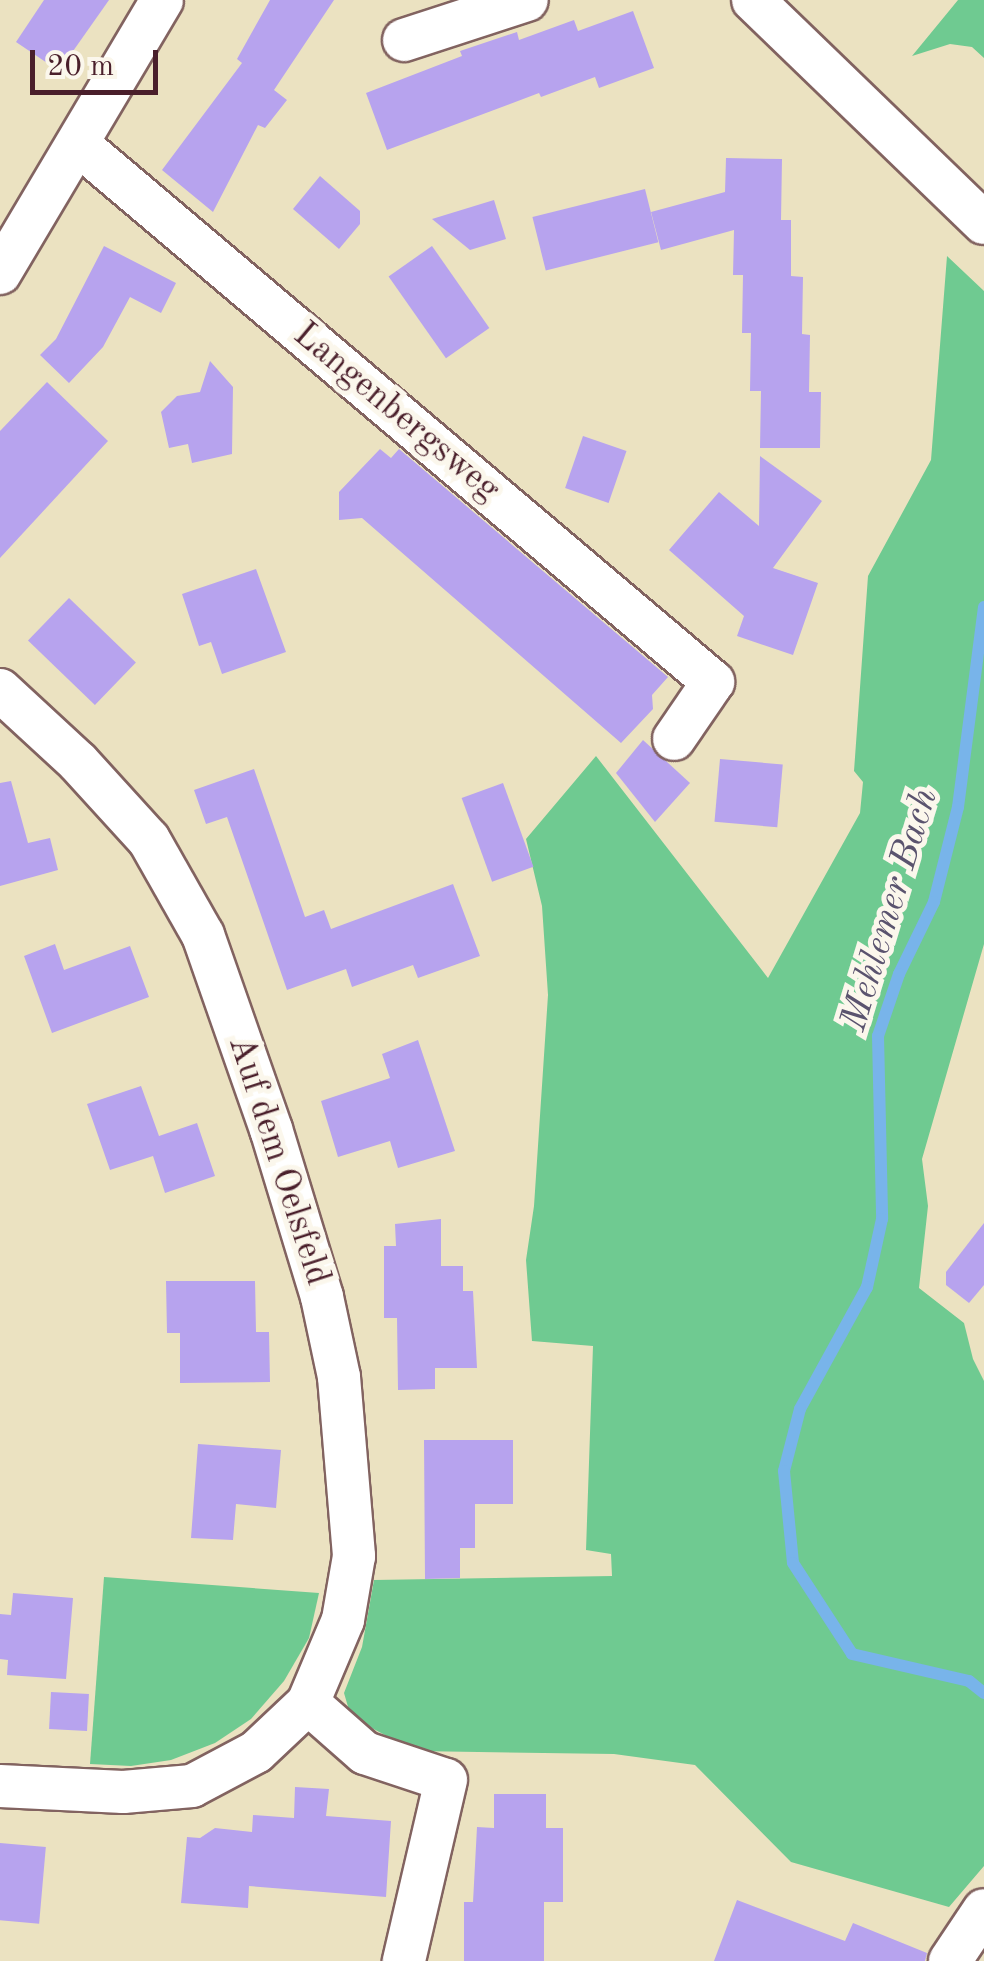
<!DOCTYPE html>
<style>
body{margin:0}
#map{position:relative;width:984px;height:1961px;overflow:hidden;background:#ebe2c1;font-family:"Old Standard TT",serif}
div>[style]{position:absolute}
.green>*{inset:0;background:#6fca91}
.stream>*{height:12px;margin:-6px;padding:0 6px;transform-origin:6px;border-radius:6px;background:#78b4ea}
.building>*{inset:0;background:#b7a3ee;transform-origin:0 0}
.roads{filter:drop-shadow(2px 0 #826360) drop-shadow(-2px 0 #826360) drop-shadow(0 2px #826360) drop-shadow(0 -2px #826360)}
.minor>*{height:42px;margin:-21px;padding:0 21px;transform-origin:21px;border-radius:21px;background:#fff}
span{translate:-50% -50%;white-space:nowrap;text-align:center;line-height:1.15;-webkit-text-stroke:10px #fbf7ec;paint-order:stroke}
.street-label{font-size:35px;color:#4a1f2b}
.water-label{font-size:38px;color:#5a536e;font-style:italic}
.scale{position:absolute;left:30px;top:50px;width:128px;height:45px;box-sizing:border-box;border:5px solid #4a1f2b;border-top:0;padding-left:12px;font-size:30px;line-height:35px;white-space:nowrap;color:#4a1f2b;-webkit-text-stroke:8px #fbf7ec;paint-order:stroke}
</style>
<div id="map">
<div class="green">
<i style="clip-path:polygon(958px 0,984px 0,984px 58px,972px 47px,950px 44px,912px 56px)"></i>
<i style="clip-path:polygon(947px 256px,984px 291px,984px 944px,922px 1159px,928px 1206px,919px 1288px,964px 1323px,973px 1359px,984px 1381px,984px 1866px,949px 1907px,791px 1862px,695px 1765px,614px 1754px,415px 1751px,351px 1717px,344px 1693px,362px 1647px,374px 1580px,612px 1576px,611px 1554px,586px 1550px,593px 1346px,532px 1341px,526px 1260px,534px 1206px,548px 995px,542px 906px,526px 839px,596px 756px,768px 978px,860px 813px,863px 782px,854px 771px,868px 576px,931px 460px)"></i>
<i style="clip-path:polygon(104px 1577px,319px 1593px,309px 1638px,284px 1681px,251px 1719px,215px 1743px,171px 1760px,131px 1766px,90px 1764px)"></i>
</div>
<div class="stream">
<i style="left:984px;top:607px;width:202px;rotate:97.4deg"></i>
<i style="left:958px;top:807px;width:98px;rotate:104.2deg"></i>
<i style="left:934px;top:902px;width:80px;rotate:115.9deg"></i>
<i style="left:899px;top:974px;width:65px;rotate:108.7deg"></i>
<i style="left:878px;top:1036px;width:183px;rotate:88.7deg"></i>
<i style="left:882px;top:1219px;width:70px;rotate:102.4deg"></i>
<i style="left:867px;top:1287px;width:139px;rotate:118.8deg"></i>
<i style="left:800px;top:1409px;width:64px;rotate:104.5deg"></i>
<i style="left:784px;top:1471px;width:92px;rotate:84.4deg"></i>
<i style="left:793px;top:1563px;width:108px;rotate:57deg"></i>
<i style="left:852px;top:1654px;width:120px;rotate:13deg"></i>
<i style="left:969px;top:1681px;width:19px;rotate:39deg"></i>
</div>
<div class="building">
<i style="clip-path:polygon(44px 0,109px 0,59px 71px,16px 42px)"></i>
<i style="clip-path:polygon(270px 0,334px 0,274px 90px,287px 100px,265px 128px,258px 125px,213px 212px,162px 170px,242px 63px,237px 59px)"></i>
<i style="clip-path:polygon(633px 11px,654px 68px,599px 88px,595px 77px,541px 97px,539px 93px,387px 150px,366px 93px,462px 56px,460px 51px,517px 32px,519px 40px,574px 20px,578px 31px)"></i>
<i style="clip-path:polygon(726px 158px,782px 159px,781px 220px,791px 220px,791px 276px,803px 277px,802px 334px,810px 335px,809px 392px,821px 392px,820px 448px,760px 448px,761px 391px,750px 391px,751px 333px,742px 333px,743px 275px,733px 275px,734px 230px,661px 250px,651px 212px,725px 192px)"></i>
<i style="clip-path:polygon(320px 176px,360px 211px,360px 224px,339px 249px,293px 209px)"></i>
<i style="left:645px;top:189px;width:55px;height:116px;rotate:76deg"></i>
<i style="clip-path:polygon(494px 200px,506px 239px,470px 250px,432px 219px)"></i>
<i style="clip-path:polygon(104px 246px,176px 283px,161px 313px,130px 297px,103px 347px,69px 383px,40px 355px,56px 339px)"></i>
<i style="left:432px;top:246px;width:100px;height:53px;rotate:55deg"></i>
<i style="clip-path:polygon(210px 361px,233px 387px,232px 454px,192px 463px,188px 444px,169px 448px,161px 412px,177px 396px,200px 392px)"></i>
<i style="clip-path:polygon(47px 382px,108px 441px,0 558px,0 431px)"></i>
<i style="left:583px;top:436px;width:46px;height:55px;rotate:19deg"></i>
<i style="clip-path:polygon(380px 449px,391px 458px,399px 449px,668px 677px,652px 695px,653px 709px,621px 743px,362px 518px,339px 520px,339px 492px)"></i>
<i style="clip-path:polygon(760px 456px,822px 501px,773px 568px,818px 583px,793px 655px,737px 636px,744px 616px,669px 550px,719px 492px,759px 526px)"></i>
<i style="clip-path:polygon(256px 569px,286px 652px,222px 674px,211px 642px,199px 646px,182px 594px)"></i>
<i style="left:69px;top:598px;width:93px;height:59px;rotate:44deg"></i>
<i style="clip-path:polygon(643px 740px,690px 783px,655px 822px,616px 773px)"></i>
<i style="left:720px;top:759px;width:63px;height:63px;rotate:5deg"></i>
<i style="clip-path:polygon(254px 769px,305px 917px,324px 910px,331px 929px,453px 884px,480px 956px,418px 978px,413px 965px,352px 987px,346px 969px,287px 990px,227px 817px,206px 824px,194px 790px)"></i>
<i style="clip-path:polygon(11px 781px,28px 843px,50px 838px,58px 870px,0 886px,0 783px)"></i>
<i style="left:503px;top:783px;width:89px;height:44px;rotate:70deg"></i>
<i style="clip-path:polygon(55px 944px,64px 970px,130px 946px,149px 997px,52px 1033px,24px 956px)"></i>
<i style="clip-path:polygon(418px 1040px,455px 1151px,398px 1168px,390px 1141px,338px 1157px,321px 1101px,390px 1078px,382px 1054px)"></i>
<i style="clip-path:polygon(141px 1086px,159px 1136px,197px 1123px,215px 1176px,165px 1193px,153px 1156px,110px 1170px,87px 1104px)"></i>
<i style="clip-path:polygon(441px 1219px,441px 1266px,463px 1266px,463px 1291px,473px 1291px,477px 1368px,435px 1368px,435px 1389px,398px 1390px,397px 1318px,384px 1318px,384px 1246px,396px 1246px,395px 1224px)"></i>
<i style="clip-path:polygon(984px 1223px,984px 1285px,969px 1303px,946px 1285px,946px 1272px)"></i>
<i style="clip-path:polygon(166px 1281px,255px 1281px,256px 1332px,269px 1332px,270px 1382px,180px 1383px,180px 1333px,167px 1333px)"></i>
<i style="clip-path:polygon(424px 1440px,513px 1440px,513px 1504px,475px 1504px,475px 1548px,460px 1548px,460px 1578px,425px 1579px)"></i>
<i style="clip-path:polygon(198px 1444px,281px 1450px,276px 1508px,236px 1504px,233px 1540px,191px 1538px)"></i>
<i style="clip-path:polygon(13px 1593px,73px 1598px,66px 1679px,7px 1675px,8px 1660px,0 1659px,0 1614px,11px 1615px)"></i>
<i style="left:51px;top:1692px;width:38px;height:37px;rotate:3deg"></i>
<i style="clip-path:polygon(295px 1787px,329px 1789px,326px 1816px,391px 1821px,386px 1897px,249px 1886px,248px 1908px,181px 1903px,187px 1837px,200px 1838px,215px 1828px,252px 1832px,253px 1815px,294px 1818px)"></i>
<i style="clip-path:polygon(494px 1794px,546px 1794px,546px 1828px,563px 1828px,563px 1902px,544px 1902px,544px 1961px,464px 1961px,464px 1902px,473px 1902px,477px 1827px,494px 1828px)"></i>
<i style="left:0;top:1843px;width:46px;height:77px;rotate:5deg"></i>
<i style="clip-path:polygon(737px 1900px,845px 1941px,853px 1923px,927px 1953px,925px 1961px,714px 1961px)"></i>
</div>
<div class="roads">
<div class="minor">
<i style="left:753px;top:0;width:321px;rotate:44deg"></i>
<i style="left:404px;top:40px;width:129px;rotate:-18deg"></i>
<i style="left:79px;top:145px;width:831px;rotate:40.26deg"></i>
<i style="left:713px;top:682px;width:69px;rotate:124.4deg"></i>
<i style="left:0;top:273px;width:317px;rotate:-59.3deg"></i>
<i style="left:0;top:690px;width:106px;rotate:42.7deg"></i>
<i style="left:78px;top:762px;width:105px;rotate:47.7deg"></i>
<i style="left:149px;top:840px;width:109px;rotate:60.4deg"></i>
<i style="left:203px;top:935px;width:206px;rotate:70.7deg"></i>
<i style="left:271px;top:1129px;width:176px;rotate:73.1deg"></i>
<i style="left:322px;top:1297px;width:82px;rotate:78deg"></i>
<i style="left:339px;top:1377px;width:180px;rotate:85.2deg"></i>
<i style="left:354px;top:1556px;width:65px;rotate:99.8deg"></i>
<i style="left:343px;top:1620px;width:90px;rotate:112.9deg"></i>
<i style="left:308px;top:1703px;width:71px;rotate:136.7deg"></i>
<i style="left:256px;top:1752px;width:72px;rotate:152deg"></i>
<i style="left:192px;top:1786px;width:69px;rotate:175deg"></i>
<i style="left:123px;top:1792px;width:123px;rotate:-177.2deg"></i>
<i style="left:308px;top:1703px;width:76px;rotate:41.3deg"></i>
<i style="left:365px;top:1753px;width:85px;rotate:18.4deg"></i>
<i style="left:446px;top:1780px;width:186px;rotate:103.1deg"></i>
<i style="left:950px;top:1961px;width:61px;rotate:-56.3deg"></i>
</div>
</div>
<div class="street-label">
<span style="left:396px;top:413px;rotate:40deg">Langenbergsweg</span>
<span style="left:278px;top:1161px;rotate:72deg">Auf dem Oelsfeld</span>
</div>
<div class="water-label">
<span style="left:891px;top:910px;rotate:-73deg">Mehlemer Bach</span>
</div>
<div class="scale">20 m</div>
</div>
